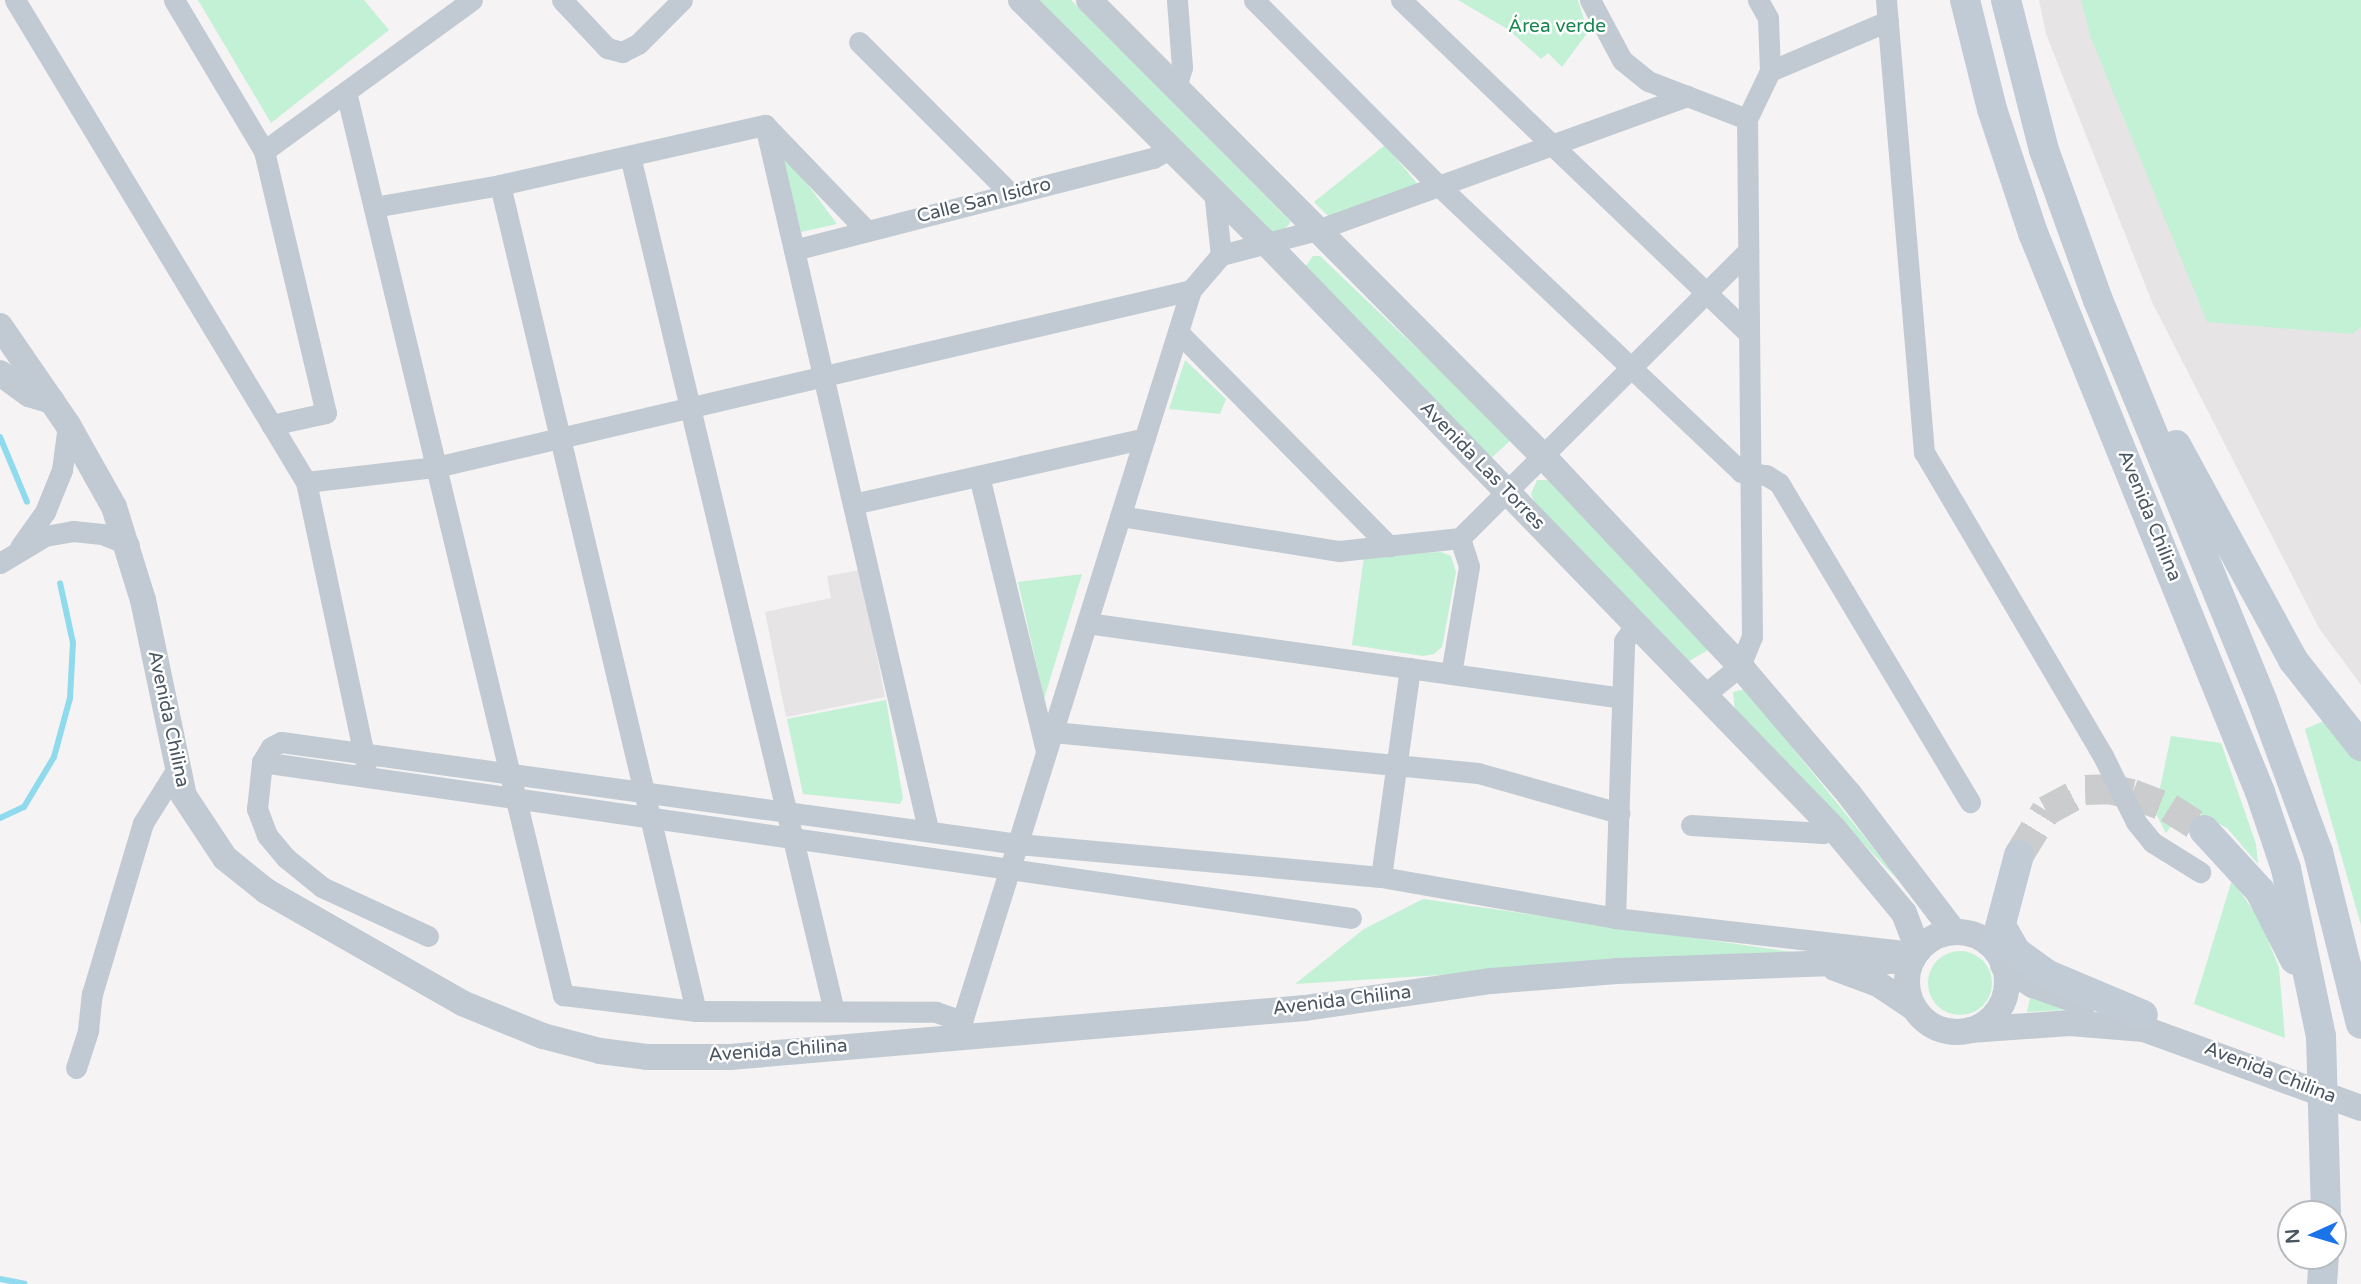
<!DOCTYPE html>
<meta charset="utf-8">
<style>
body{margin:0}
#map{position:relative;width:2361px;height:1284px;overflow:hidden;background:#f5f3f3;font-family:"Varela Round",sans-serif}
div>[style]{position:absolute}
.education>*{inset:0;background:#e6e4e5}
.green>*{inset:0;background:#c3f1d5}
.round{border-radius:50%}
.stream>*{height:6px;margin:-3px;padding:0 3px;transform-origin:3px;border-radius:3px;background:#90daee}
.secondary-tunnel>*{height:30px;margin-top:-15px;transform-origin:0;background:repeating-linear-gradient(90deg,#caccce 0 30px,transparent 0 45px)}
.minor>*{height:21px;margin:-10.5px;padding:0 10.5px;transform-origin:10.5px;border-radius:10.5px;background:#c1cad2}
.tertiary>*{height:26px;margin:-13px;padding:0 13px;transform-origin:13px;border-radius:13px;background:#c1cad2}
.tertiary>.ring{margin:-13px;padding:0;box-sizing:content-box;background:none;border:26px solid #c1cad2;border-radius:50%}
.secondary>*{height:30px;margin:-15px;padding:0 15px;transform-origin:15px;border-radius:15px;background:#c1cbd6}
.secondary-bridge>*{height:30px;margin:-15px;padding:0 15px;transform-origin:15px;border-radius:15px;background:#c1cbd6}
span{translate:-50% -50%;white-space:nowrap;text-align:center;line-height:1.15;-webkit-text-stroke:5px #fff;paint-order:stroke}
.park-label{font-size:19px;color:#17864f}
.street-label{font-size:19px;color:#4a5661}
.north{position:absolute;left:2277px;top:1200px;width:70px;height:70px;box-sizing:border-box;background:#fff;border:2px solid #b7bbc0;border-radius:50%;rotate:266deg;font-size:19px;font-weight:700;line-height:28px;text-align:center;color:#4a5661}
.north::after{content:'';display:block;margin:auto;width:24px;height:32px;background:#1a73e8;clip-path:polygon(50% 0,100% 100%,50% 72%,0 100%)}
</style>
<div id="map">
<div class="education">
<i style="clip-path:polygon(2039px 0,2361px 0,2361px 685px,2319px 628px,2152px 302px,2046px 34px)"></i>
<i style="clip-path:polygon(860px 570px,885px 697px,786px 717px,765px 612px,831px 598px,827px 576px)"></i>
</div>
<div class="green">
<i style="clip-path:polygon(198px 0,364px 0,389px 30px,271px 123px)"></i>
<i style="clip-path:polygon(1036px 0,1071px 0,1291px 222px,1277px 237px)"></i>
<i style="clip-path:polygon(1458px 0,1578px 0,1588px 32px,1562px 67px,1548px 53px,1541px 59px,1509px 30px)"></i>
<i style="clip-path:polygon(2081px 0,2361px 0,2361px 327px,2352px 334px,2207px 322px,2091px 38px)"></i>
<i style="clip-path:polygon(1385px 145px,1421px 188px,1331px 219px,1314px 202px)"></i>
<i style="clip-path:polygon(780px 147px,837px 224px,801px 232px)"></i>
<i style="clip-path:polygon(1313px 256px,1320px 256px,1512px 439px,1488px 461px,1305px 267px)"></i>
<i style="clip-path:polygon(1185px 360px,1226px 399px,1220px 414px,1169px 409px)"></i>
<i style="clip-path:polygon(1537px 480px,1553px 480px,1712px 648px,1689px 661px,1535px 503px,1531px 494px)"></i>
<i style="clip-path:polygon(1441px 552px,1451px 556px,1456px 572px,1442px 647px,1434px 654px,1423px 656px,1352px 645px,1364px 556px)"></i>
<i style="clip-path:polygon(1082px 574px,1044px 699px,1018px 582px)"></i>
<i style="clip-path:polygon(1745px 689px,1904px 886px,1735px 711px,1733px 692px)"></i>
<i style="clip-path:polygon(886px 700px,903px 798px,900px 804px,803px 794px,787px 719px)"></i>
<i style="clip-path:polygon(2324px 721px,2361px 756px,2361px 925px,2305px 729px)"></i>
<i style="clip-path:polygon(2171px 736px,2221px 743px,2256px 844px,2258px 864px,2227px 828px,2186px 807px,2166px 833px,2155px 812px)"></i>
<i style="clip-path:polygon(2232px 880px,2260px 920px,2279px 968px,2285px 1038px,2194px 1004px)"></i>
<i style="clip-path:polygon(1423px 899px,1799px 953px,1295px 984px,1364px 929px)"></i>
<i class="round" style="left:1928px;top:951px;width:64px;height:64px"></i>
<i style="clip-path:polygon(2032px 990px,2063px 1010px,2027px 1012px)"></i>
</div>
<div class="stream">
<i style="left:0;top:437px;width:70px;rotate:67.4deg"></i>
<i style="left:0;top:818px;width:26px;rotate:-25deg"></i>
<i style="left:24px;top:807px;width:58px;rotate:-59deg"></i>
<i style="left:54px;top:757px;width:61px;rotate:-74.8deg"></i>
<i style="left:70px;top:698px;width:55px;rotate:-86.9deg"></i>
<i style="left:73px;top:643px;width:61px;rotate:-102.2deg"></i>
<i style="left:0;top:1279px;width:25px;rotate:11deg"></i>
</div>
<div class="secondary-tunnel">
<i style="left:2019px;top:855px;width:52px;rotate:-58.5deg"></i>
<i style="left:2046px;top:811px;width:44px;rotate:-28.3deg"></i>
<i style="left:2085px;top:790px;width:23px;rotate:-2deg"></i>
<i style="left:2108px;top:789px;width:25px;rotate:12deg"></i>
<i style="left:2132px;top:794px;width:40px;rotate:21deg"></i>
<i style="left:2169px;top:808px;width:41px;rotate:32.2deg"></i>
</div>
<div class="minor">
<i style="left:15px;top:0;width:563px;rotate:58.88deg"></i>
<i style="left:306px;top:482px;width:288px;rotate:78deg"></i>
<i style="left:174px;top:0;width:176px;rotate:59.2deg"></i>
<i style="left:264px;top:151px;width:269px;rotate:76.7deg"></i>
<i style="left:326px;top:413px;width:56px;rotate:167.7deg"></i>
<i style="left:562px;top:0;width:66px;rotate:46.8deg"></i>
<i style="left:607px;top:48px;width:16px;rotate:15deg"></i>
<i style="left:622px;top:52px;width:18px;rotate:-27deg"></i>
<i style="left:638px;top:44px;width:62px;rotate:-45deg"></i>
<i style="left:1254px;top:0;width:262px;rotate:45.2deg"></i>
<i style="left:1439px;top:186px;width:416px;rotate:43.4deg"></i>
<i style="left:1741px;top:472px;width:25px;rotate:7deg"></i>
<i style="left:1766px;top:475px;width:15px;rotate:32deg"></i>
<i style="left:1779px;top:483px;width:372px;rotate:59.1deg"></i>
<i style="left:1401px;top:0;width:482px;rotate:43.8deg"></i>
<i style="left:1590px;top:0;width:68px;rotate:61.9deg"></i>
<i style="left:1622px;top:60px;width:33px;rotate:39deg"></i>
<i style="left:1648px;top:81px;width:106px;rotate:21deg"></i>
<i style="left:1886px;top:0;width:454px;rotate:85.2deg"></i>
<i style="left:1924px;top:452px;width:353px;rotate:59.5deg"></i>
<i style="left:2103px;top:756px;width:74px;rotate:63.4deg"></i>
<i style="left:2136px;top:822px;width:26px;rotate:51deg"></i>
<i style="left:2152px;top:842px;width:57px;rotate:32deg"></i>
<i style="left:859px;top:42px;width:215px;rotate:45deg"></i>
<i style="left:1770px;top:71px;width:128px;rotate:-23deg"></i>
<i style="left:1176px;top:87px;width:21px;rotate:-73deg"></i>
<i style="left:1182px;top:67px;width:67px;rotate:-94.3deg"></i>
<i style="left:346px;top:92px;width:929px;rotate:76.49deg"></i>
<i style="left:563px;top:995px;width:134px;rotate:6.9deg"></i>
<i style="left:696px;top:1011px;width:240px;rotate:0.2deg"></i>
<i style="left:936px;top:1012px;width:28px;rotate:19deg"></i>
<i style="left:765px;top:125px;width:723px;rotate:76.96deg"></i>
<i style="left:766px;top:126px;width:146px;rotate:46.1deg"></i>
<i style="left:264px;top:151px;width:257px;rotate:-36deg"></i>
<i style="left:630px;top:156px;width:879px;rotate:76.58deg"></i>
<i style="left:500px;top:185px;width:849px;rotate:76.65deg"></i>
<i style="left:1214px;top:191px;width:64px;rotate:83.8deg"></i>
<i style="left:374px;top:207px;width:128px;rotate:-9.9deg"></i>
<i style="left:500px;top:185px;width:272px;rotate:-12.8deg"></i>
<i style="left:794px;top:250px;width:371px;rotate:-14.4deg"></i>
<i style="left:1153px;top:158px;width:21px;rotate:-29deg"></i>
<i style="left:1178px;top:332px;width:301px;rotate:45.4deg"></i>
<i style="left:979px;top:476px;width:282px;rotate:76.3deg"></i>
<i style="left:306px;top:482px;width:131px;rotate:-6.6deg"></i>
<i style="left:436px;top:467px;width:775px;rotate:-13.19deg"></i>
<i style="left:853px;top:504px;width:299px;rotate:-12.7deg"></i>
<i style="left:1120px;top:516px;width:222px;rotate:9.1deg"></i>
<i style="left:1339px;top:551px;width:122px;rotate:-6.1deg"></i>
<i style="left:1460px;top:538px;width:407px;rotate:-44.9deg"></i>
<i style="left:20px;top:547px;width:43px;rotate:-54.5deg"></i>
<i style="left:45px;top:512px;width:45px;rotate:-68deg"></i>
<i style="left:62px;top:470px;width:45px;rotate:-82.4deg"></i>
<i style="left:0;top:563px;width:52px;rotate:-31deg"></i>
<i style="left:45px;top:536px;width:28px;rotate:-10deg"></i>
<i style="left:73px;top:531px;width:29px;rotate:6deg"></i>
<i style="left:102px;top:534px;width:29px;rotate:22deg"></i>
<i style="left:1087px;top:623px;width:540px;rotate:7.98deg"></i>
<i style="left:1451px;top:674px;width:109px;rotate:-80.5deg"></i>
<i style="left:1469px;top:566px;width:29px;rotate:-108deg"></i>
<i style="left:1704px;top:695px;width:46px;rotate:-38.9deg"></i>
<i style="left:1740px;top:666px;width:31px;rotate:-68deg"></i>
<i style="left:1752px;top:637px;width:518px;rotate:-90.55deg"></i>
<i style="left:1747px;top:119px;width:53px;rotate:-64.4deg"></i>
<i style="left:1770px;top:71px;width:53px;rotate:-92.2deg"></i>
<i style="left:1768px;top:18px;width:21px;rotate:-119deg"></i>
<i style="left:1053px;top:732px;width:427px;rotate:5.5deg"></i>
<i style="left:1478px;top:773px;width:147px;rotate:15.8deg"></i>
<i style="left:262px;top:762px;width:1100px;rotate:8.15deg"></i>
<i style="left:1691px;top:825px;width:132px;rotate:3.5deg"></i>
<i style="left:1823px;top:833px;width:12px;rotate:-20deg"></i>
<i style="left:1381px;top:877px;width:211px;rotate:-82.1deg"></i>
<i style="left:1615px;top:918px;width:277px;rotate:-88.1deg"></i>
<i style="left:1624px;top:641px;width:22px;rotate:-54deg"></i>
<i style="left:428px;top:936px;width:117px;rotate:-155.2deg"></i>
<i style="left:322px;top:887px;width:46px;rotate:-141.1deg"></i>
<i style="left:286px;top:858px;width:30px;rotate:-130deg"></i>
<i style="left:267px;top:835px;width:28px;rotate:-111deg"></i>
<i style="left:257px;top:809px;width:47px;rotate:-83.9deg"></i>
<i style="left:262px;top:762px;width:17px;rotate:-59deg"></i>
<i style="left:271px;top:747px;width:11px;rotate:-27deg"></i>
<i style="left:281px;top:742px;width:744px;rotate:7.88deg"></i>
<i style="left:1018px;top:844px;width:364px;rotate:5.2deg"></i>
<i style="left:1381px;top:877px;width:238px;rotate:9.9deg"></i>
<i style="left:1615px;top:918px;width:301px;rotate:6.5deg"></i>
<i style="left:958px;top:1034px;width:780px;rotate:-72.61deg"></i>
<i style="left:1191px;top:290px;width:46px;rotate:-49.4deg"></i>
<i style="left:1221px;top:255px;width:99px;rotate:-14.6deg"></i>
<i style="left:1317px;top:230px;width:394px;rotate:-19.9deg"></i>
<i style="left:76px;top:1068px;width:40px;rotate:-72deg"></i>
<i style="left:88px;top:1030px;width:36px;rotate:-84deg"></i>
<i style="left:92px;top:994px;width:178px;rotate:-73.4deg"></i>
<i style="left:143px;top:823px;width:66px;rotate:-58deg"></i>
</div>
<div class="tertiary">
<i style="left:1021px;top:0;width:345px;rotate:44.8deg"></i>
<i style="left:1266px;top:243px;width:816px;rotate:45.89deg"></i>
<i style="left:1834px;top:829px;width:109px;rotate:50.2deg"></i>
<i style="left:1904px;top:913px;width:40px;rotate:69deg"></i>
<i style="left:1089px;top:0;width:643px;rotate:45.13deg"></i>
<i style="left:1543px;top:456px;width:288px;rotate:46.8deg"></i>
<i style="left:1740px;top:666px;width:168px;rotate:49.6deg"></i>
<i style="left:1849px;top:794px;width:173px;rotate:52.7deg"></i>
<i style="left:0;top:326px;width:120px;rotate:55.5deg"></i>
<i style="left:68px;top:425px;width:94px;rotate:60.7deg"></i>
<i style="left:114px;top:507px;width:97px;rotate:72.7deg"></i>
<i style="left:143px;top:600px;width:200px;rotate:78.2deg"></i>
<i style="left:184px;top:796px;width:74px;rotate:56.5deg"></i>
<i style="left:225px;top:858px;width:53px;rotate:38.8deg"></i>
<i style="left:266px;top:891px;width:226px;rotate:29.7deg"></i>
<i style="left:462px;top:1003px;width:87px;rotate:22.2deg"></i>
<i style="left:543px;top:1036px;width:59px;rotate:14.7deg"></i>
<i style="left:600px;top:1051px;width:47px;rotate:7.3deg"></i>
<i style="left:647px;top:1057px;width:83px"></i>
<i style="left:730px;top:1057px;width:577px;rotate:-4.87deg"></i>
<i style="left:1305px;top:1008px;width:188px;rotate:-8.3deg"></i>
<i style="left:1491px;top:981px;width:126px;rotate:-4.5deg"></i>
<i style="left:1617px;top:971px;width:295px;rotate:-2.1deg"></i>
<i style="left:0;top:373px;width:36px;rotate:36deg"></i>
<i style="left:29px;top:394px;width:24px;rotate:17deg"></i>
<i class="ring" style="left:1907px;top:932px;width:74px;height:74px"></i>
<i style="left:2003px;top:965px;width:36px;rotate:34deg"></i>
<i style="left:2033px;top:985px;width:54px;rotate:19.4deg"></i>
<i style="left:1835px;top:968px;width:46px;rotate:20.4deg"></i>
<i style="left:1878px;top:984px;width:43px;rotate:33.7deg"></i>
<i style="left:1970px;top:1030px;width:100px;rotate:-4deg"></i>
<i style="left:2070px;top:1023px;width:74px;rotate:4.6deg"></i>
<i style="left:2144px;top:1029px;width:231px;rotate:20deg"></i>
</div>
<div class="secondary">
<i style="left:1965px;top:0;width:112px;rotate:76.1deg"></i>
<i style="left:1992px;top:109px;width:131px;rotate:71.7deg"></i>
<i style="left:2033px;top:233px;width:603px;rotate:67.9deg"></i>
<i style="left:2260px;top:792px;width:81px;rotate:71.3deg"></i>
<i style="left:2286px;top:869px;width:171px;rotate:78.2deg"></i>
<i style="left:2006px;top:0;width:155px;rotate:75.8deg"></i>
<i style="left:2044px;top:150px;width:159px;rotate:70.2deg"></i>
<i style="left:2098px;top:300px;width:432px;rotate:67.7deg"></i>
<i style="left:2262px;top:700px;width:162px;rotate:69.8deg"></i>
<i style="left:2318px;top:852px;width:177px;rotate:76deg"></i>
<i style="left:2176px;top:445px;width:245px;rotate:61.4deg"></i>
<i style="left:2293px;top:660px;width:110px;rotate:51.7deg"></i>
<i style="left:2204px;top:830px;width:83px;rotate:47.4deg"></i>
<i style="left:2260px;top:891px;width:77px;rotate:63.1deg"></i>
<i style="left:2001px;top:926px;width:30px;rotate:60deg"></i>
<i style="left:2016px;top:952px;width:37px;rotate:36deg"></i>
<i style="left:2046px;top:974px;width:105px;rotate:22.9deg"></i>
<i style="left:1995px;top:946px;width:94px;rotate:-75.2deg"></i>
<i style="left:2322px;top:1284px;width:28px;rotate:-86deg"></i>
</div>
<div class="secondary-bridge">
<i style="left:2321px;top:1036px;width:178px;rotate:88.4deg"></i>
</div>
<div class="park-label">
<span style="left:1557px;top:27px">Área verde</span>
</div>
<div class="street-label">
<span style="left:984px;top:201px;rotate:-14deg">Calle San Isidro</span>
<span style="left:1482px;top:466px;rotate:46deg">Avenida Las Torres</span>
<span style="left:2149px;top:516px;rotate:68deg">Avenida Chilina</span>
<span style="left:168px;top:719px;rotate:78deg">Avenida Chilina</span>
<span style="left:1342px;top:1001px;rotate:-7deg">Avenida Chilina</span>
<span style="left:778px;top:1051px;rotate:-4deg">Avenida Chilina</span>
<span style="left:2270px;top:1073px;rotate:21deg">Avenida Chilina</span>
</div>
<div class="north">N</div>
</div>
